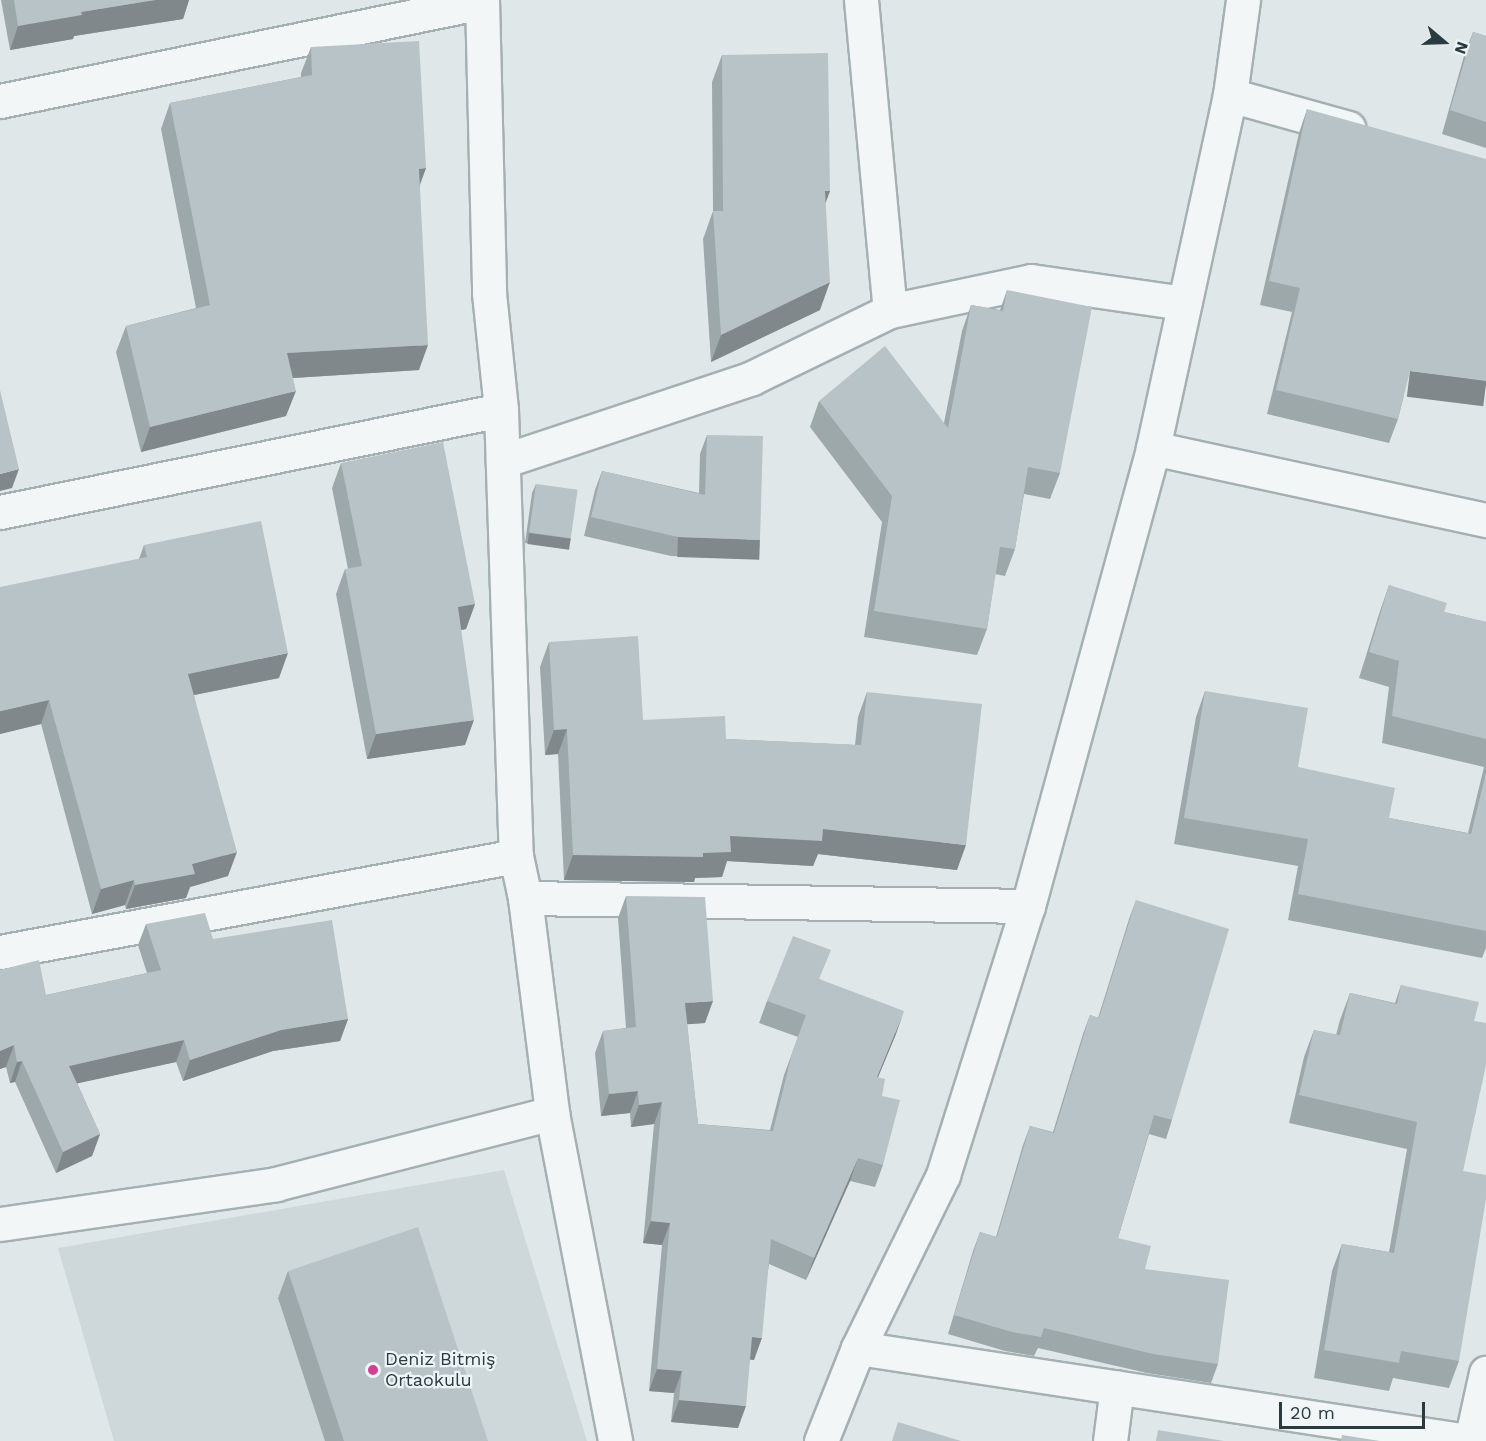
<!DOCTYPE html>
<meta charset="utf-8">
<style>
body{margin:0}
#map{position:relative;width:1486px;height:1441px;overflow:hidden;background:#e0e7e9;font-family:"Work Sans",sans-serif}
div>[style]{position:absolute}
.built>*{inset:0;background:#ced8db}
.roads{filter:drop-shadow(2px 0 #a5b0b3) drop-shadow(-2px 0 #a5b0b3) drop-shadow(0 2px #a5b0b3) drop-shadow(0 -2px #a5b0b3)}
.minor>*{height:33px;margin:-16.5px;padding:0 16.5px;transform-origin:16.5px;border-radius:16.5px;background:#f3f6f7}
.tertiary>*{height:33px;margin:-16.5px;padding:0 16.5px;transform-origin:16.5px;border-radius:16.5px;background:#f3f6f7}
.wall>*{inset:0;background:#9da8aa}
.shaded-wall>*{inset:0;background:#80888b;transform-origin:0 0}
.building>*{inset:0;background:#b7c3c6;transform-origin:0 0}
.dots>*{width:16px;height:16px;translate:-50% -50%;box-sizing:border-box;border:3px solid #eff5f7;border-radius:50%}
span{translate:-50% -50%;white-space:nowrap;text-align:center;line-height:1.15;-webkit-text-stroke:4.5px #eff5f7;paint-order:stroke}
.poi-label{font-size:18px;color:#283b41}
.left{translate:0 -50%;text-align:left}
.north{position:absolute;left:1414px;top:12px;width:60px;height:60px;-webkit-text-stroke:4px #eff5f7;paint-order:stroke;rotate:109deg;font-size:16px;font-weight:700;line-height:24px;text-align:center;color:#283b41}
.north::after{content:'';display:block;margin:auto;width:21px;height:27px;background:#283b41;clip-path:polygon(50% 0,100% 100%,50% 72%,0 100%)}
.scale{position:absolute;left:1279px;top:1402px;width:146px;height:27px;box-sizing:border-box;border:3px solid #283b41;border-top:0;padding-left:8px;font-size:18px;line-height:21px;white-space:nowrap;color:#283b41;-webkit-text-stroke:4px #eff5f7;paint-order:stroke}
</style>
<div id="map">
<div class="built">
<i style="clip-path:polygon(504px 1170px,587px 1441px,114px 1441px,58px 1248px)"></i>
</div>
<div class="roads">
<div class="minor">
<i style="left:482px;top:0;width:293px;rotate:88.6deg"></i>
<i style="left:489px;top:293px;width:118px;rotate:84.1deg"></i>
<i style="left:501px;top:410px;width:446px;rotate:88.1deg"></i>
<i style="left:516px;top:856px;width:43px;rotate:77.9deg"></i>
<i style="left:525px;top:898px;width:217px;rotate:82.8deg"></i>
<i style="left:552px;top:1113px;width:334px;rotate:79.1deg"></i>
<i style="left:861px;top:0;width:312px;rotate:84.7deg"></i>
<i style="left:1230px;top:95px;width:123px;rotate:15.6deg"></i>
<i style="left:0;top:101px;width:492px;rotate:-11.6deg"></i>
<i style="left:1153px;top:448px;width:341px;rotate:12.2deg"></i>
<i style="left:503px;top:461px;width:262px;rotate:-18.4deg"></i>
<i style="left:752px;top:378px;width:153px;rotate:-25.9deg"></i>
<i style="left:890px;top:311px;width:144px;rotate:-12deg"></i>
<i style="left:1031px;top:281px;width:155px;rotate:8.2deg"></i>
<i style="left:0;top:512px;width:511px;rotate:-11.51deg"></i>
<i style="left:525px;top:898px;width:503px;rotate:0.91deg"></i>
<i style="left:0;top:952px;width:525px;rotate:-10.54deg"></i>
<i style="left:0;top:1224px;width:279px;rotate:-8.2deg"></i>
<i style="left:276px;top:1184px;width:285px;rotate:-14.4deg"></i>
<i style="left:858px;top:1348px;width:617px;rotate:8.67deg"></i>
<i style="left:1110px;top:1441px;width:54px;rotate:-82.6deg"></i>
<i style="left:1471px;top:1441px;width:70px;rotate:-77.6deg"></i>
</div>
<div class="tertiary">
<i style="left:821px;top:1441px;width:100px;rotate:-68.3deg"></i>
<i style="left:858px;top:1348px;width:193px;rotate:-63.8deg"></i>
<i style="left:943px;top:1175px;width:282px;rotate:-72.5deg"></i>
<i style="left:1028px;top:906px;width:475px;rotate:-74.7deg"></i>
<i style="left:1153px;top:448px;width:361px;rotate:-77.7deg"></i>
<i style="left:1230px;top:95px;width:96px;rotate:-82.2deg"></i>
</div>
</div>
<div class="wall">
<i style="clip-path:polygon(1px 0,189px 0,183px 19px,74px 36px,73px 39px,10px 50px)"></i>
<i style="clip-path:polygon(1473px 32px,1486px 36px,1486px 148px,1442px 134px,1464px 56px)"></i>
<i style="clip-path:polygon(311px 47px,426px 168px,420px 185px,419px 370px,293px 378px,286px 416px,141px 452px,116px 352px,126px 326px,196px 308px,161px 129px,170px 103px,301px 77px,301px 73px)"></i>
<i style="clip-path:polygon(722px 55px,830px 191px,825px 203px,820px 310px,711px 362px,703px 239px,713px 211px,712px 82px)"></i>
<i style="clip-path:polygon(1307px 109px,1404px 395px,1398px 419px,1389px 443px,1267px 414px,1292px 312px,1260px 305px,1299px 133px)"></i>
<i style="clip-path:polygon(1007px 290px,1060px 473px,1050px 499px,1024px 494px,1015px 549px,1005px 576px,995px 574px,987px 629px,977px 655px,864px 637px,882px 522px,810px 427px,819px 401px,944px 423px,962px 331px,971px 305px,1000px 310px)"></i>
<i style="clip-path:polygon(707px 435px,754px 559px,671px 556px,584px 536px,595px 490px,602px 471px,699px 493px,700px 454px)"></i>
<i style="clip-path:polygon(341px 463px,475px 604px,466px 629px,461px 630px,465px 745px,367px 759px,336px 594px,345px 569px,348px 569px,332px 488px)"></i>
<i style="clip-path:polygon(536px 484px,571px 539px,567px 549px,525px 543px,532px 493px)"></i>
<i style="clip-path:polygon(144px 545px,279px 678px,194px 695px,228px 876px,190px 887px,186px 898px,126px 909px,125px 905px,92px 914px,41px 724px,0 734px,139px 559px)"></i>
<i style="clip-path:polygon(1389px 585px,1444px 612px,1486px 622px,1486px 948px,1482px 958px,1288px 920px,1298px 866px,1174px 844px,1196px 717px,1205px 691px,1298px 767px,1389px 818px,1468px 833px,1484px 767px,1382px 743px,1389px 687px,1359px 678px,1380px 611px)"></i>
<i style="clip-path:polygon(549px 642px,643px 720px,726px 739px,855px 745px,858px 717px,867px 692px,957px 870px,818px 854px,813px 866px,727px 861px,722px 877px,695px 878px,694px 882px,564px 880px,558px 754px,545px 755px,540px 667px)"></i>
<i style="clip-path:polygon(626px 896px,705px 1023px,687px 1024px,698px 1124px,770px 1130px,784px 1075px,798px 1037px,759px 1023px,767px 1001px,820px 979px,896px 1034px,878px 1077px,882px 1096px,883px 1165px,875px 1187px,850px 1181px,806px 1280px,769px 1264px,754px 1360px,750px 1359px,738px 1428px,671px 1422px,674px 1393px,649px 1391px,662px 1245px,643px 1243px,654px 1124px,631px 1127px,630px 1113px,601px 1116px,595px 1053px,603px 1031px,626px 1028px,618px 918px)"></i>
<i style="clip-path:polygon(1136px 900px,1172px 1120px,1166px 1139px,1149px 1134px,1118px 1238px,1145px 1269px,1218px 1364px,1211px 1383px,1147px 1373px,1038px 1348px,1034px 1356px,1005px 1351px,948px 1334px,973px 1251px,980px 1232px,996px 1237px,1023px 1145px,1030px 1126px,1053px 1132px,1083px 1034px,1090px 1015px,1098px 1018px,1129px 919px)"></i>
<i style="clip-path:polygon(146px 924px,213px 939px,348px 1019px,340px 1041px,273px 1051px,183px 1081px,176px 1062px,77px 1083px,100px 1134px,92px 1156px,56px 1173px,15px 1082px,10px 1083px,6px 1067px,0 1069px,0 970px,46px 995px,147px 973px,138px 945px)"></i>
<i style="clip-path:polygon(1401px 985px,1474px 1021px,1463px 1171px,1459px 1361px,1449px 1388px,1393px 1378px,1389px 1391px,1314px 1378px,1332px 1271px,1342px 1244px,1389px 1252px,1407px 1149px,1289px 1123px,1304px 1057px,1314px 1030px,1336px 1035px,1340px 1020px,1350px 993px,1395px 1003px)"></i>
<i style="clip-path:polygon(288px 1271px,488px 1441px,325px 1441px,278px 1298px)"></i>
</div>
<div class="shaded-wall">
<i style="clip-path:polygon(155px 0,189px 0,183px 19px,74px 36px,73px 39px,10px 50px,18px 26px,81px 12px)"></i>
<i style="clip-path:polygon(426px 168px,416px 194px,419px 169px)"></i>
<i style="clip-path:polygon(825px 191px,830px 191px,820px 218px)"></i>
<i style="clip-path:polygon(830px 282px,820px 310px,711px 362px,721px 335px)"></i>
<i style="clip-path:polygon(428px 345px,419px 370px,277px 379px,287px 353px)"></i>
<i style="left:1410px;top:371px;width:77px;height:26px;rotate:7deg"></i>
<i style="clip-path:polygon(296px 391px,286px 416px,141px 452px,150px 427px)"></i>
<i style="clip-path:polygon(19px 469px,12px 488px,0 491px,0 474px)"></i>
<i style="left:529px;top:533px;width:42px;height:11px;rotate:8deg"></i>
<i style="left:678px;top:537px;width:82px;height:20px;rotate:2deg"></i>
<i style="clip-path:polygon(475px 604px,466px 629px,449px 632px,458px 607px)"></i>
<i style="clip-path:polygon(288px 653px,279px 678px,179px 698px,188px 674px)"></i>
<i style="clip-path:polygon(49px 700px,41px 724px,0 734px,0 711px)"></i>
<i style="clip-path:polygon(474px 720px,465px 745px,367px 759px,376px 734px)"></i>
<i style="clip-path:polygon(567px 729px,558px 754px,545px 755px,554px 730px)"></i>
<i style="clip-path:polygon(823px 829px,966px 845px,957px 870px,818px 854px,813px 866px,727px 861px,722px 877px,695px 878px,694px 882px,564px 880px,573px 855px,703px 853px,730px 836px)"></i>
<i style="clip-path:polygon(237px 852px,228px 876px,190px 887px,186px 898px,126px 909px,135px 885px,192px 864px)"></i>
<i style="clip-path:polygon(134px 880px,125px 905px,92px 914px,101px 889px)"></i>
<i style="clip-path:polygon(713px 1001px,705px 1023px,677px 1025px,685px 1003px)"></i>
<i style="clip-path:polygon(904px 1011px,896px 1034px,869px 1099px,877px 1077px)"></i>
<i style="clip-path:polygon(348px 1019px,340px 1041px,273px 1051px,183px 1081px,190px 1060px,281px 1030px)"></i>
<i style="clip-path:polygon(184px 1040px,176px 1062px,61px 1087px,69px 1066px)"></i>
<i style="clip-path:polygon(14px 1045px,6px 1067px,0 1069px,0 1051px)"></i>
<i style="clip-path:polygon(22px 1061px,15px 1082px,10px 1083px,17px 1062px)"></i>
<i style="clip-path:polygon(638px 1091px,630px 1113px,601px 1116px,609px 1094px)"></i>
<i style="clip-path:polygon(662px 1102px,654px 1124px,631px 1127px,639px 1105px)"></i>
<i style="clip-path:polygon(100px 1134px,92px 1156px,56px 1173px,63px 1152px)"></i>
<i style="clip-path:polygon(858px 1158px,850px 1181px,806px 1280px,814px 1258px)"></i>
<i style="clip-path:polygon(651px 1221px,670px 1223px,662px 1245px,643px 1243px)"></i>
<i style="clip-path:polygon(752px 1337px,762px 1338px,754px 1360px,744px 1359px)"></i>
<i style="clip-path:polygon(657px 1369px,682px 1371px,674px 1393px,649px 1391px)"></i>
<i style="clip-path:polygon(679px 1400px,746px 1406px,738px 1428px,671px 1422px)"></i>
</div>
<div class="building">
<i style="clip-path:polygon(14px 0,155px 0,81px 12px,82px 15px,18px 26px)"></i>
<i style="clip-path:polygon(1473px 32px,1486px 36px,1486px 122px,1450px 110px)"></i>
<i style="clip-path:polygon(419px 41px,426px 168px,419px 169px,428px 345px,287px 353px,296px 391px,150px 427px,126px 326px,210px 305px,170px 103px,312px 75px,311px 47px)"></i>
<i style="clip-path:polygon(828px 53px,830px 191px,825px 191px,830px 282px,721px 335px,713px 211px,723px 211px,722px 55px)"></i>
<i style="clip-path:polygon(1307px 109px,1486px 159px,1486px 381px,1410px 371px,1398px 419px,1276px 390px,1300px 288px,1269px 281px)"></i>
<i style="clip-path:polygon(1007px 290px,1092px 307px,1060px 473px,1028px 467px,1015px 549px,1000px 547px,987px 629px,874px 611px,892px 496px,819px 401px,885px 346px,948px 428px,971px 305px,1003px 311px)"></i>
<i style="clip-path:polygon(0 390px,19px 469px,0 474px)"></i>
<i style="clip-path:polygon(707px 435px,763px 436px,760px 540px,678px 537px,591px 517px,602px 471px,705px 495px)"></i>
<i style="clip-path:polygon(443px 442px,475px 604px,458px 607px,474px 720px,376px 734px,345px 569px,362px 566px,341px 463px)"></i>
<i style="left:536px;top:484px;width:42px;height:49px;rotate:8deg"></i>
<i style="clip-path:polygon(261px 521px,288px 653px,188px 674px,237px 852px,192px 864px,195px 874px,135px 885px,134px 880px,101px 889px,49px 700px,0 711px,0 587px,147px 557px,144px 545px)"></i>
<i style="clip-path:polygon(1389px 585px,1447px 603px,1444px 612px,1486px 622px,1486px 739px,1392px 716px,1399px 661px,1369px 652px)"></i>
<i style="clip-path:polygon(638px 636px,643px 720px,725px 716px,726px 739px,861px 745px,867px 692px,982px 704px,966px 845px,823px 829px,822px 841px,730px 836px,731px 852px,703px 853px,703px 857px,573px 855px,567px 729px,554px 730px,549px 642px)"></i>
<i style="clip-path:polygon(1205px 691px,1308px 708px,1298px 767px,1395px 788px,1389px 818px,1471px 834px,1486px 773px,1486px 931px,1298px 894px,1308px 839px,1184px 818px)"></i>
<i style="clip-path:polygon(626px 896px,705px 897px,713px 1001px,685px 1003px,698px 1124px,773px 1131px,792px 1053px,806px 1015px,767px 1001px,793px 936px,831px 950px,819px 979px,904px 1011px,877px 1077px,885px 1079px,882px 1096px,900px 1100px,883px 1165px,858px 1158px,814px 1258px,771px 1239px,762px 1338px,752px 1337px,746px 1406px,679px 1400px,682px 1371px,657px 1369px,670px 1223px,651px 1221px,662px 1102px,639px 1105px,638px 1091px,609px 1094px,603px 1031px,636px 1027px)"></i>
<i style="clip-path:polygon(1136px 900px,1229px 929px,1172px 1120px,1154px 1115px,1118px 1238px,1151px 1246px,1145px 1269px,1229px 1280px,1218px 1364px,1153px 1354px,1044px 1328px,1041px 1337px,1012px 1332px,954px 1315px,980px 1232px,997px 1237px,1030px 1126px,1054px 1133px,1090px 1015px,1099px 1018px)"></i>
<i style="clip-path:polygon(205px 913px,213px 939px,332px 920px,348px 1019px,281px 1030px,190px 1060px,184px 1040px,69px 1066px,100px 1134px,63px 1152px,22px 1061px,17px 1062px,14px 1045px,0 1051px,0 970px,39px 960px,46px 995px,161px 970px,146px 924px)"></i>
<i style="clip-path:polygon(1401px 985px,1479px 1002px,1474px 1021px,1486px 1023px,1486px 1065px,1463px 1171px,1486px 1175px,1486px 1199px,1459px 1361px,1401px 1351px,1399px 1363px,1324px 1350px,1342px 1244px,1394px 1253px,1417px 1122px,1299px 1095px,1314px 1030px,1340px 1035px,1350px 993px,1397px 1004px)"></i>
<i style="clip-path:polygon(418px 1227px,488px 1441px,344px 1441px,288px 1271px)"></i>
<i style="clip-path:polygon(898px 1422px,961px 1441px,892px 1441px)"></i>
<i style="clip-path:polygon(1158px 1430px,1224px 1441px,1156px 1441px)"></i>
<i style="clip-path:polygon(1342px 1435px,1380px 1441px,1341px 1441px)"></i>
</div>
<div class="dots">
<i style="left:373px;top:1370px;background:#d24191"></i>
</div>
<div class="poi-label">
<span class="left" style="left:385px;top:1370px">Deniz Bitmiş<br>Ortaokulu</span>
</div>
<div class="north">N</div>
<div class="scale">20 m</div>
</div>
